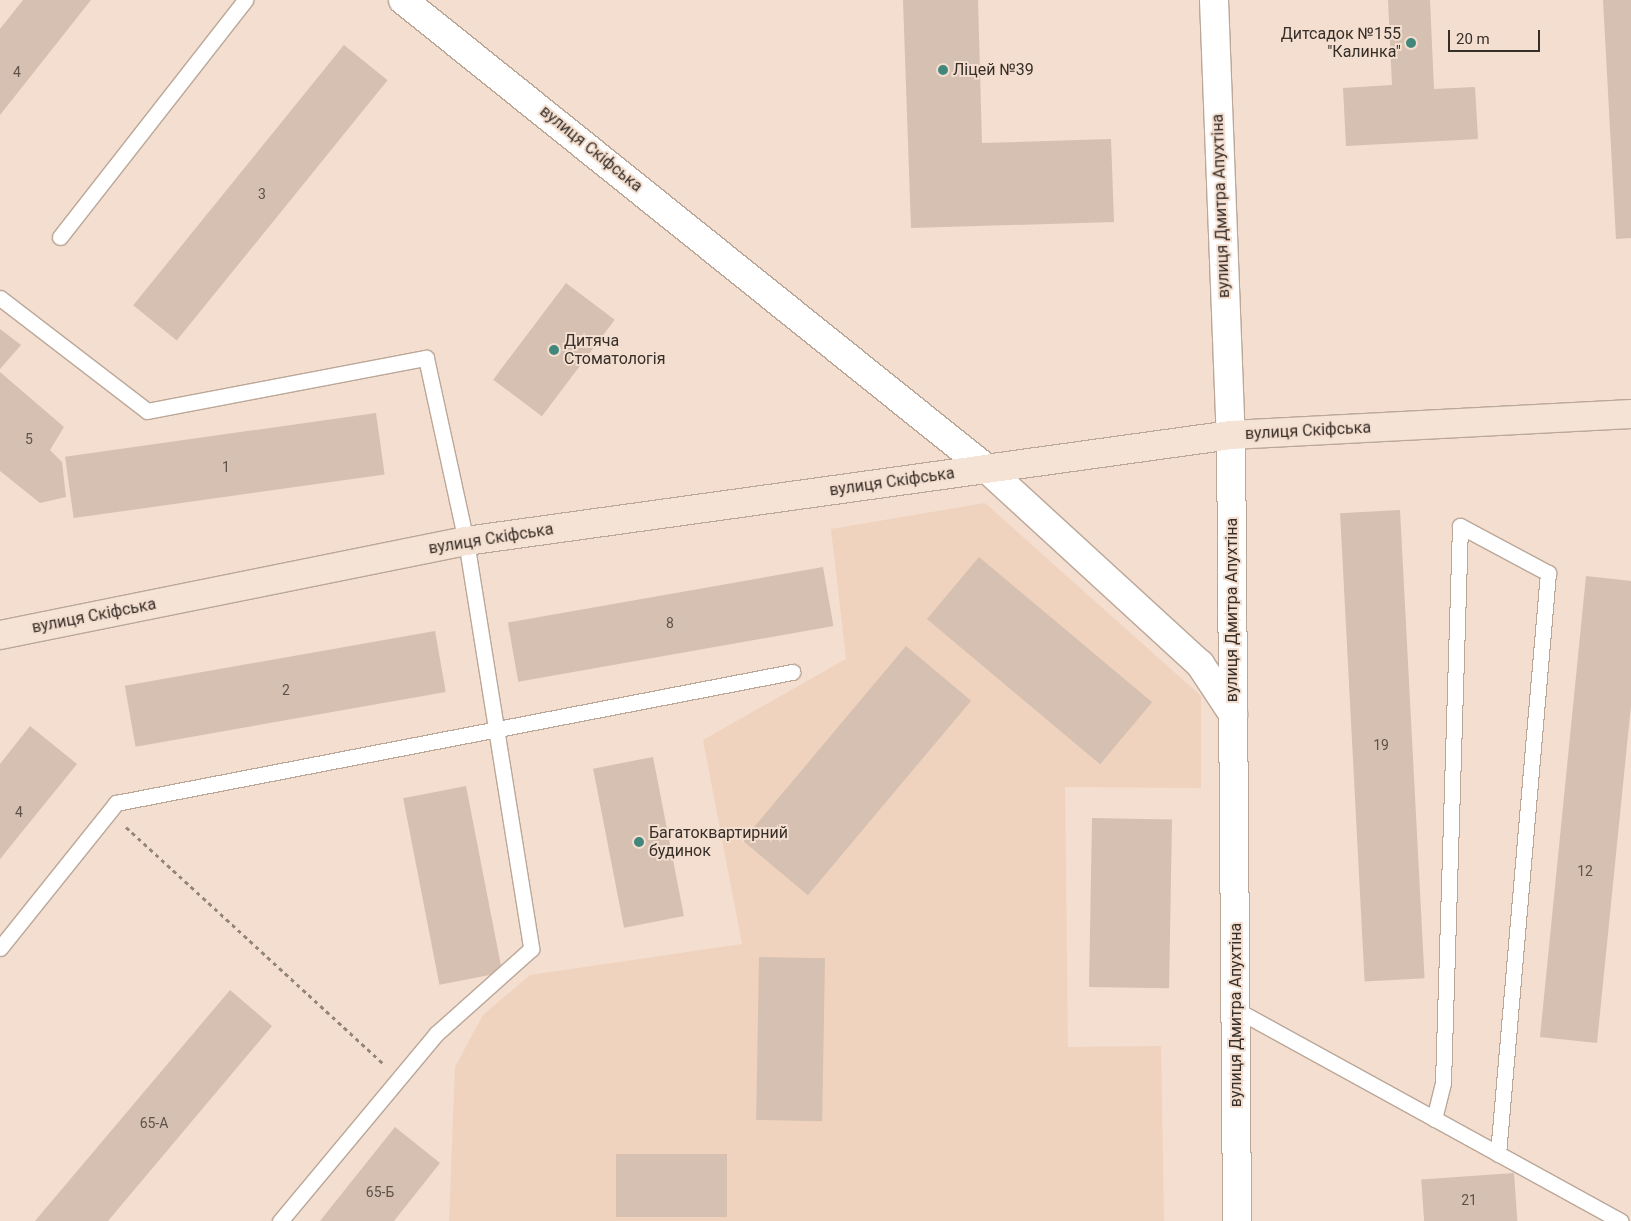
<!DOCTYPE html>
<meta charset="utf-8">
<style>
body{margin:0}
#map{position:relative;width:1631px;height:1221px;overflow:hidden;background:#f3decf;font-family:Roboto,sans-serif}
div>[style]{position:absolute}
.built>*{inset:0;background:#efd3bf}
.building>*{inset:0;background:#d5c0b1;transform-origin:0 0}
.path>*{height:3px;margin-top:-1.5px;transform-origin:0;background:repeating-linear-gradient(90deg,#94857b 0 4px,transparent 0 8px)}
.roads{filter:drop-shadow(1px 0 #bba798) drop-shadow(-1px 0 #bba798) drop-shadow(0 1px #bba798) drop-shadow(0 -1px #bba798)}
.lane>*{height:15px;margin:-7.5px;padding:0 7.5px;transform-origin:7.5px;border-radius:7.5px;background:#fff}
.street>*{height:28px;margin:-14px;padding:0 14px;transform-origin:14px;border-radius:14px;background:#fff}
.secondary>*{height:28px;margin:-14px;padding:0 14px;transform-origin:14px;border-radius:14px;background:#f5e4d6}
.dots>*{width:14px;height:14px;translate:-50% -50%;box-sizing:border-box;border:2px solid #f3decf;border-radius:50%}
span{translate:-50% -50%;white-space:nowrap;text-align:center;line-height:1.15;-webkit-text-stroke:4px #f3decf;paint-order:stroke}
.number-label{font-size:14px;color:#5e524a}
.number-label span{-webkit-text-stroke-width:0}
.poi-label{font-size:16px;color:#362e28}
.right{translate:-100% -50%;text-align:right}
.left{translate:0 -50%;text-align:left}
.street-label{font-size:16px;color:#362e28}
.scale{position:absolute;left:1448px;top:30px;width:92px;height:22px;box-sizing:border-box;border:2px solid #362e28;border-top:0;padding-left:6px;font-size:15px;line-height:18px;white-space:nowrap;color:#362e28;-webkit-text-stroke:4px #f3decf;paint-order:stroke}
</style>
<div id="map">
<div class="built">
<i style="clip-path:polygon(985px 503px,1201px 696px,1201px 788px,1065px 787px,1068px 1047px,1161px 1046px,1164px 1221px,449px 1221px,455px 1067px,483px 1015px,530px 975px,742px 944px,703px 740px,846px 659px,831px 529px)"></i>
</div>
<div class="building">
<i style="clip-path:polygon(23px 0,91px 0,0 115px,0 29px)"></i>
<i style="clip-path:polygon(903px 0,978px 0,982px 143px,1111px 139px,1114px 222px,911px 228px)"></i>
<i style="clip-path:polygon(1388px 0,1430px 0,1434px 89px,1475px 87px,1478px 139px,1346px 146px,1343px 88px,1392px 85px)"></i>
<i style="clip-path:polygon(1603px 0,1631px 0,1631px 238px,1616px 239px)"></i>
<i style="left:344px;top:45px;width:56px;height:335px;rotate:39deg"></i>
<i style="left:566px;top:283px;width:61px;height:121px;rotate:37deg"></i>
<i style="clip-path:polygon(0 329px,21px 345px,0 369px)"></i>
<i style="clip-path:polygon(0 372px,64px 427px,50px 450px,62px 462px,66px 497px,40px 503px,0 471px)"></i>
<i style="left:376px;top:413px;width:62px;height:314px;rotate:82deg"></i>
<i style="left:1400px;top:510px;width:469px;height:60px;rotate:87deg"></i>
<i style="left:979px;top:557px;width:226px;height:81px;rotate:40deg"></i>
<i style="left:823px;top:567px;width:60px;height:320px;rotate:80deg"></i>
<i style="clip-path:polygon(1586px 576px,1631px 581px,1631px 705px,1597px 1043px,1540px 1037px)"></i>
<i style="left:435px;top:631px;width:62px;height:315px;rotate:80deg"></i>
<i style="left:906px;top:646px;width:85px;height:254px;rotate:40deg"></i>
<i style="clip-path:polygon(30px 726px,77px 764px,0 859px,0 764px)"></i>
<i style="left:653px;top:757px;width:162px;height:61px;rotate:79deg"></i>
<i style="left:466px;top:786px;width:190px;height:64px;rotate:79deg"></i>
<i style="left:1092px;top:818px;width:80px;height:169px;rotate:1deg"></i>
<i style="left:759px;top:957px;width:66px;height:163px;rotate:1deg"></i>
<i style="clip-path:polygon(230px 990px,272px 1026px,108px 1221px,35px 1221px)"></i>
<i style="clip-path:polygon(395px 1127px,440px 1163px,394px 1221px,320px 1221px)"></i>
<i style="left:727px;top:1154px;width:63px;height:111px;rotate:90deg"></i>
<i style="left:1514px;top:1173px;width:48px;height:93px;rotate:86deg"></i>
</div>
<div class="path">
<i style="left:126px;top:827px;width:349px;rotate:42.6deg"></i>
</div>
<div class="roads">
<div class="lane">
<i style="left:60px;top:237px;width:301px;rotate:-52deg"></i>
<i style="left:0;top:298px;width:185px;rotate:37.5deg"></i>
<i style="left:147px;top:411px;width:284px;rotate:-10.8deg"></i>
<i style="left:426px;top:358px;width:187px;rotate:77.7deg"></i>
<i style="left:466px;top:541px;width:413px;rotate:80.9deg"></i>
<i style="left:531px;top:949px;width:127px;rotate:138.2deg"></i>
<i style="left:436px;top:1034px;width:244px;rotate:129.8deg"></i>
<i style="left:0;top:948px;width:186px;rotate:-51.3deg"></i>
<i style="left:116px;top:803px;width:689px;rotate:-10.97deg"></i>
<i style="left:1235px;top:1009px;width:440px;rotate:28.8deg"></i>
<i style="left:1434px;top:1119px;width:38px;rotate:-76deg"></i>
<i style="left:1443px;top:1082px;width:556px;rotate:-88.25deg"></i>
<i style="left:1460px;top:526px;width:100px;rotate:28.1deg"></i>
<i style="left:1548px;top:573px;width:583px;rotate:94.92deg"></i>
</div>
<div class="street">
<i style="left:403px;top:0;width:749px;rotate:38.77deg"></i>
<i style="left:987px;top:469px;width:289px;rotate:42.5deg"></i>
<i style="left:1200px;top:664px;width:60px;rotate:56.6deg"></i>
<i style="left:1214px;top:0;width:435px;rotate:87.8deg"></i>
<i style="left:1231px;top:435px;width:786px;rotate:89.56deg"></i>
</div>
<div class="secondary">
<i style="left:0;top:635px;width:475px;rotate:-11.4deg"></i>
<i style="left:466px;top:541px;width:772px;rotate:-7.89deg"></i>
<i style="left:1231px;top:435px;width:401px;rotate:-3deg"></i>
</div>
</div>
<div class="dots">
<i style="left:1411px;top:43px;background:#43877c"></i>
<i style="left:943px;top:70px;background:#43877c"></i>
<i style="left:554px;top:350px;background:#43877c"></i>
<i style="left:639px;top:842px;background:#43877c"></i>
</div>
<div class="number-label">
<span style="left:17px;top:72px">4</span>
<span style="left:262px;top:194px">3</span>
<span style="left:29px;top:439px">5</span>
<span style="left:226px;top:467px">1</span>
<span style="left:670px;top:623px">8</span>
<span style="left:286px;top:690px">2</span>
<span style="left:1381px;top:745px">19</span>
<span style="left:19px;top:812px">4</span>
<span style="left:1585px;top:871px">12</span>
<span style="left:154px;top:1123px">65-А</span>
<span style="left:380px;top:1192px">65-Б</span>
<span style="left:1469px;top:1200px">21</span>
</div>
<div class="poi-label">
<span class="right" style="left:1401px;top:43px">Дитсадок №155<br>"Калинка"</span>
<span class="left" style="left:953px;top:70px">Ліцей №39</span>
<span class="left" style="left:564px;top:350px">Дитяча<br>Стоматологія</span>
<span class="left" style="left:649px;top:842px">Багатоквартирний<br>будинок</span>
</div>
<div class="street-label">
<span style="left:591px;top:149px;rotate:39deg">вулиця Скіфська</span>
<span style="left:1221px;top:206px;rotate:-92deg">вулиця Дмитра Апухтіна</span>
<span style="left:1308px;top:431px;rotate:-3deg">вулиця Скіфська</span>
<span style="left:892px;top:482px;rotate:-8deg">вулиця Скіфська</span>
<span style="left:491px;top:539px;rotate:-9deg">вулиця Скіфська</span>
<span style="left:1232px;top:610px;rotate:-90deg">вулиця Дмитра Апухтіна</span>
<span style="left:94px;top:616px;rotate:-11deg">вулиця Скіфська</span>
<span style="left:1236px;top:1015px;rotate:-90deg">вулиця Дмитра Апухтіна</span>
</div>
<div class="scale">20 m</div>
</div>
